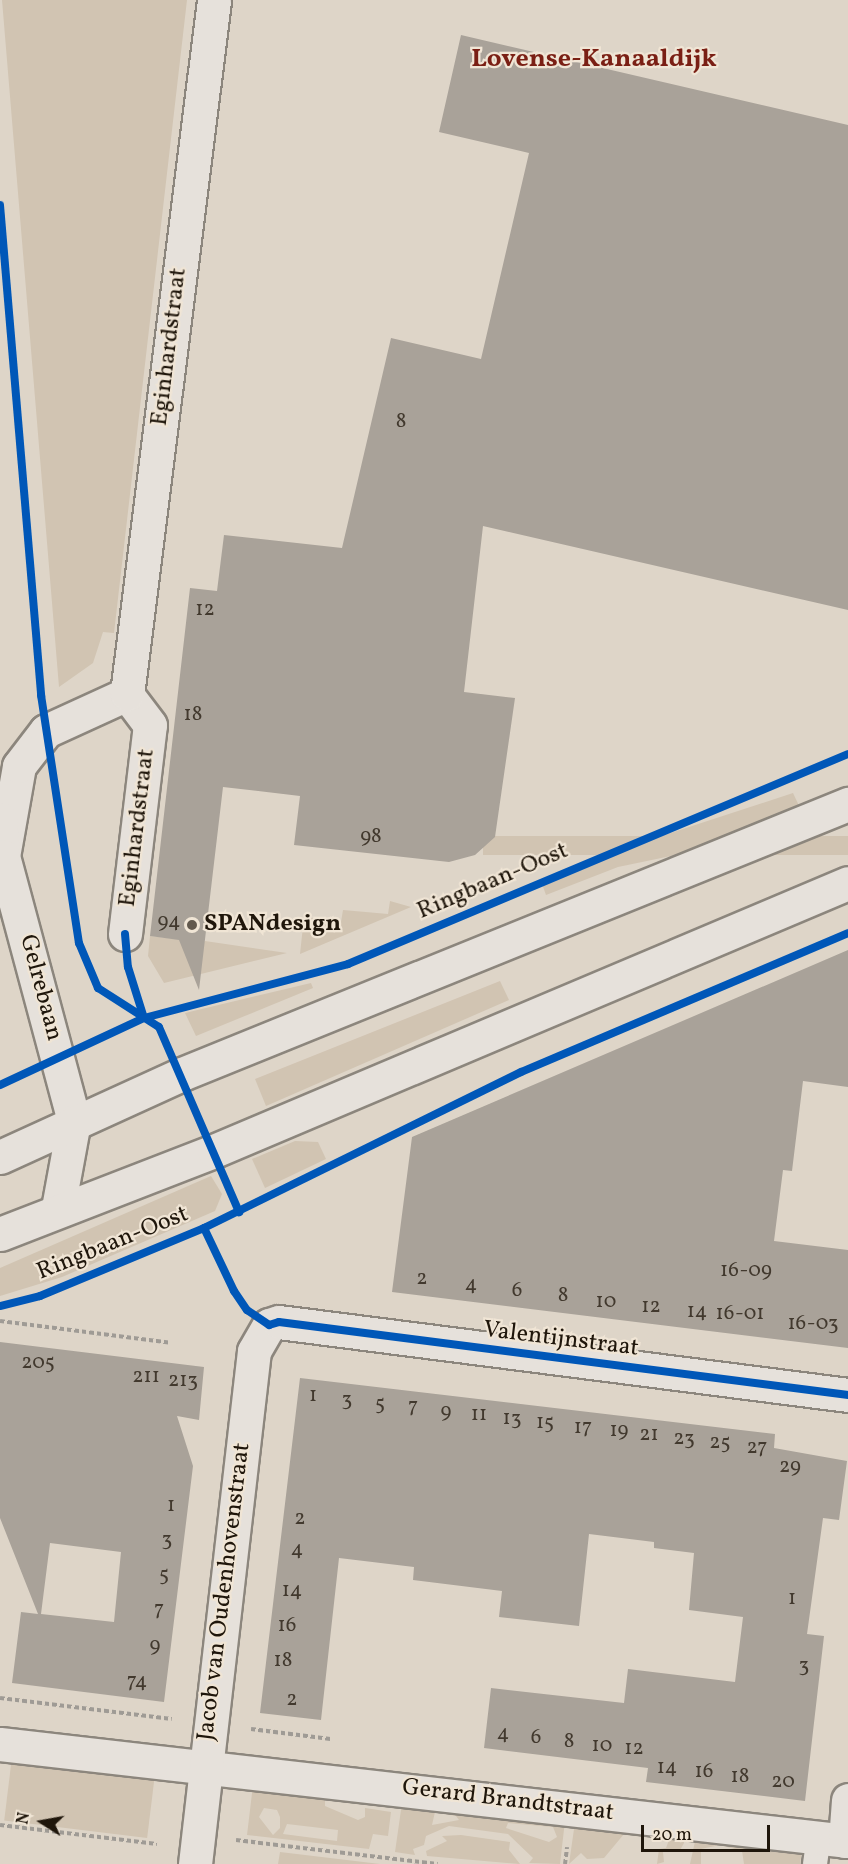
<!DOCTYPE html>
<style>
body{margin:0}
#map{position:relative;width:848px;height:1864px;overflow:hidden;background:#ded5c8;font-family:Vollkorn,serif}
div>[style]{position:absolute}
.green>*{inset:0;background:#d1c4b2;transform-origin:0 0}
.building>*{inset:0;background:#a9a299}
.path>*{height:4px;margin-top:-2px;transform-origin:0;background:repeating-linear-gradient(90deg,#9f9b95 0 4.5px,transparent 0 7.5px)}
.roads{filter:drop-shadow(2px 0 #8c867d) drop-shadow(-2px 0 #8c867d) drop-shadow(0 2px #8c867d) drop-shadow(0 -2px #8c867d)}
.lane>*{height:24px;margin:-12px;padding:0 12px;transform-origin:12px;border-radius:12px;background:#e6e1db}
.street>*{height:33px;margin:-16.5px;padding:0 16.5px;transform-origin:16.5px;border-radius:16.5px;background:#e6e1db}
.secondary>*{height:33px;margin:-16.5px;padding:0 16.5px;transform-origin:16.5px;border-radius:16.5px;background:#e6e1db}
.cycleway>*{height:8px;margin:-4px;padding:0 4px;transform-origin:4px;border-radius:4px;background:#0057b8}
.dots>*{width:16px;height:16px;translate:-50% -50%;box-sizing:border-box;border:3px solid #f0e5d5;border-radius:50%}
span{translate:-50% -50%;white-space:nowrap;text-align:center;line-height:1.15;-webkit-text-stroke:4.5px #f0e5d5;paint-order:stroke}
.number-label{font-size:21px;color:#42392e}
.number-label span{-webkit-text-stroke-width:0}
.street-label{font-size:24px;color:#1f160b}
.poi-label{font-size:24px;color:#1f160b;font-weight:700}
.left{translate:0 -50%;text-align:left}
.neighbourhood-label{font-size:26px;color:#7a1f14;font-weight:700}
.north{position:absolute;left:12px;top:1792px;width:60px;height:60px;-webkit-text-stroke:4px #f0e5d5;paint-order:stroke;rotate:281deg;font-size:16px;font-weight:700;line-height:24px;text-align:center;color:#1f160b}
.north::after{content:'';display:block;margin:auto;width:21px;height:27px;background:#1f160b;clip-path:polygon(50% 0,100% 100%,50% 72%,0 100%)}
.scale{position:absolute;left:641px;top:1825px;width:129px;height:27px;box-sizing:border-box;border:3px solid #1f160b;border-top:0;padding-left:8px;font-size:18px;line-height:21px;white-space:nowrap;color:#1f160b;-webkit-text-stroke:4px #f0e5d5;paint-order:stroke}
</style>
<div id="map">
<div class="green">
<i style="clip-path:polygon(2px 0,187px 0,114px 633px,103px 632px,93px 663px,59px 687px)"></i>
<i style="clip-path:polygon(793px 793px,801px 810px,695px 851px,618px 867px,546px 895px,542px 884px,637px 844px)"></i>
<i style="left:848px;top:836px;width:19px;height:365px;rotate:90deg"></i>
<i style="clip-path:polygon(390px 901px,411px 907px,300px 954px,304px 917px,341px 922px,343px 910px,388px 914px)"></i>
<i style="clip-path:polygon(150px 936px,184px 940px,188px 957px,205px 941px,287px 953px,164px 983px,148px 956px)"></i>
<i style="clip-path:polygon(500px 981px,509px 1000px,266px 1106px,255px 1079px)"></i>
<i style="clip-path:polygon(311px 983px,313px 988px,196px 1036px,185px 1013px)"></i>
<i style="clip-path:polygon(295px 1141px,318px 1142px,326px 1159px,265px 1188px,252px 1159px)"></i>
<i style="clip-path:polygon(211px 1176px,222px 1194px,215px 1211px,62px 1277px,0 1296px,0 1268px)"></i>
<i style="left:12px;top:1757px;width:144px;height:64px;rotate:7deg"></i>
<i style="clip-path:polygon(evenodd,253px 1785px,325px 1793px,325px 1806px,358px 1820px,365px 1817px,365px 1808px,391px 1812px,388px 1836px,373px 1834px,369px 1849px,247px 1835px,253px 1785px,264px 1808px,277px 1810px,280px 1817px,280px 1828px,273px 1835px,259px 1817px,264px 1808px,253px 1785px,287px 1824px,338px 1830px,337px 1841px,283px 1834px,287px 1824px)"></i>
<i style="clip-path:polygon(evenodd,402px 1803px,565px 1821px,560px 1864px,529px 1863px,533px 1858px,508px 1834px,449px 1826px,426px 1836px,424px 1845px,413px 1849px,415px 1855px,395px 1852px,402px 1803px,435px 1812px,456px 1816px,459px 1820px,432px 1825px,435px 1812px,402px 1803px,508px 1823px,553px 1827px,557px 1837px,549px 1842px,506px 1828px,508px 1823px)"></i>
<i style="clip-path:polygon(575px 1822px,684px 1836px,684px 1843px,679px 1852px,663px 1852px,664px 1862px,657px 1864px,659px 1849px,666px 1848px,669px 1840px,624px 1834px,604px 1858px,587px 1859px,581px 1853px,569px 1864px)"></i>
<i style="clip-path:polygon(461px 1835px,510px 1842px,509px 1850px,520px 1864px,427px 1856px,426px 1851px,447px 1841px,442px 1836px)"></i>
<i style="clip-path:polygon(696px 1837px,802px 1850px,800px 1864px,744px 1864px,742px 1851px,720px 1845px,701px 1849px,701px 1864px,690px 1864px)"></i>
<i style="clip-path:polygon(280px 1852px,380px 1864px,278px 1864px)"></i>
</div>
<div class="building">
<i style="clip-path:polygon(461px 35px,848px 125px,848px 610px,483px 526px,464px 692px,515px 698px,495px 837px,475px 855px,449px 862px,294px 845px,300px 796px,223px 787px,199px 990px,179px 940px,150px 936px,190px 588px,217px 591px,224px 535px,342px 548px,391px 338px,481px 359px,529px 153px,439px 132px)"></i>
<i style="clip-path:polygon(848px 950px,848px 1087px,803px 1081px,792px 1171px,783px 1170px,774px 1241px,848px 1250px,848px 1348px,392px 1292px,412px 1137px)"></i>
<i style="clip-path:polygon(evenodd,0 1342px,204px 1367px,199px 1420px,177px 1416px,193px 1466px,164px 1702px,12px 1683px,21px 1612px,38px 1614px,0 1518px,0 1342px,50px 1543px,121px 1552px,114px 1622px,41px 1614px,50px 1543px)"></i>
<i style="clip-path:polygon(300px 1378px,775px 1434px,774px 1448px,847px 1461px,839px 1520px,823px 1518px,807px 1634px,824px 1636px,805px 1801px,646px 1782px,648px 1768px,484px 1748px,491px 1688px,624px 1703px,628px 1669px,735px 1682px,743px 1617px,689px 1610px,694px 1553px,654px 1548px,654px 1542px,589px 1534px,579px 1626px,499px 1617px,502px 1591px,413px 1580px,414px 1567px,339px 1558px,321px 1720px,260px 1713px)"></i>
</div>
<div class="path">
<i style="left:0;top:1321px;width:172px;rotate:7.3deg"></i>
<i style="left:0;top:1698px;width:173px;rotate:7deg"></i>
<i style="left:251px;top:1729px;width:80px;rotate:7.2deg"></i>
<i style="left:0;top:1825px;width:158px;rotate:6.9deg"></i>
<i style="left:236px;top:1840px;width:203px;rotate:6.8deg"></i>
<i style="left:565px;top:1864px;width:17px;rotate:-83deg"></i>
</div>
<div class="roads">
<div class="lane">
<i style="left:815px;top:1864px;width:27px;rotate:-82deg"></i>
</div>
<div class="street">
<i style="left:4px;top:851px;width:86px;rotate:-80deg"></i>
<i style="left:19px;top:766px;width:44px;rotate:-52.4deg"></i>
<i style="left:46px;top:731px;width:89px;rotate:-24.6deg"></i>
<i style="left:125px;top:934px;width:210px;rotate:-83.2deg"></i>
<i style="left:150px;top:725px;width:39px;rotate:-127deg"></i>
<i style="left:127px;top:694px;width:699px;rotate:-82.85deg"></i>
<i style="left:0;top:1744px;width:854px;rotate:6.53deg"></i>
<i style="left:845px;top:1841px;width:41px;rotate:-85.8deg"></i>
<i style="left:195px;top:1864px;width:516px;rotate:-83.44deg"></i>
<i style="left:254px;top:1351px;width:30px;rotate:-60deg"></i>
<i style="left:269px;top:1325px;width:10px;rotate:-17deg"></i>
<i style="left:279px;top:1322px;width:574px;rotate:7.31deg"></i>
</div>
<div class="secondary">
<i style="left:0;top:819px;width:37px;rotate:85deg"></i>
<i style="left:3px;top:856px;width:274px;rotate:75deg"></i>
<i style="left:74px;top:1121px;width:88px;rotate:100.4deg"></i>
<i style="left:0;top:1157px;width:200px;rotate:-24.5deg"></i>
<i style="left:182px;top:1074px;width:719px;rotate:-22.07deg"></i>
<i style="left:0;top:1234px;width:230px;rotate:-21.2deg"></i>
<i style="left:214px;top:1151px;width:688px;rotate:-22.91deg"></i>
</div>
</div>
<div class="cycleway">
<i style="left:0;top:205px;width:492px;rotate:85.2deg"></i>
<i style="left:41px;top:695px;width:251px;rotate:81.3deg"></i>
<i style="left:79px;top:943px;width:49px;rotate:67.1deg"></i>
<i style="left:98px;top:988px;width:72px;rotate:32.6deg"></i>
<i style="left:159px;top:1027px;width:202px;rotate:66.6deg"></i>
<i style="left:125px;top:934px;width:33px;rotate:85deg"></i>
<i style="left:128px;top:967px;width:53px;rotate:72.6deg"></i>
<i style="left:0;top:1085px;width:159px;rotate:-25deg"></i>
<i style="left:144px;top:1018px;width:211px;rotate:-14.8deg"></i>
<i style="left:348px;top:964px;width:542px;rotate:-22.78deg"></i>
<i style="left:204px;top:1228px;width:70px;rotate:64.5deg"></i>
<i style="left:234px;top:1291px;width:23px;rotate:56deg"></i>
<i style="left:247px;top:1310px;width:27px;rotate:34deg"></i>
<i style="left:269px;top:1325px;width:10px;rotate:-17deg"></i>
<i style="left:279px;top:1322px;width:574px;rotate:7.31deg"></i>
<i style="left:0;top:1306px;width:41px;rotate:-14deg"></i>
<i style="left:40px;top:1296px;width:178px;rotate:-22.5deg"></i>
<i style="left:204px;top:1228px;width:353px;rotate:-26.2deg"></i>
<i style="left:521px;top:1072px;width:355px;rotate:-23deg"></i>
</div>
<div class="dots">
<i style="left:192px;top:925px;background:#62594d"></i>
</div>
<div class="number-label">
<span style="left:401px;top:422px">8</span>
<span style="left:205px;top:610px">12</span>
<span style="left:193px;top:715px">18</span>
<span style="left:371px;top:837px">98</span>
<span style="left:169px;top:922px">94</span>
<span style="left:746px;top:1271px">16-09</span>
<span style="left:422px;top:1279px">2</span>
<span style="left:471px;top:1285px">4</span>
<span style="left:517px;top:1291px">6</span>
<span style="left:563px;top:1296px">8</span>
<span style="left:606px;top:1302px">10</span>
<span style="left:651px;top:1307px">12</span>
<span style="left:697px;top:1312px">14</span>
<span style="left:740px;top:1314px">16-01</span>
<span style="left:813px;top:1324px">16-03</span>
<span style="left:38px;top:1363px">205</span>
<span style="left:146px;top:1377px">211</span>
<span style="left:183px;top:1381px">213</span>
<span style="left:313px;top:1396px">1</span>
<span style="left:347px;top:1400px">3</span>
<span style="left:380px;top:1404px">5</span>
<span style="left:413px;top:1407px">7</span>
<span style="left:446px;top:1412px">9</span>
<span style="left:479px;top:1415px">11</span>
<span style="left:512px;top:1419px">13</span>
<span style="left:545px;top:1423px">15</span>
<span style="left:583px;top:1428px">17</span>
<span style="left:619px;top:1431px">19</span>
<span style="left:649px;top:1435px">21</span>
<span style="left:684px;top:1439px">23</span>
<span style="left:720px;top:1443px">25</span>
<span style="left:757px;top:1448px">27</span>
<span style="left:790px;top:1467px">29</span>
<span style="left:171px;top:1506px">1</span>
<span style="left:300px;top:1519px">2</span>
<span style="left:167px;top:1540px">3</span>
<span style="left:297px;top:1550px">4</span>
<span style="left:164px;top:1575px">5</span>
<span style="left:292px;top:1591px">14</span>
<span style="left:792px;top:1599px">1</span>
<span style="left:159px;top:1610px">7</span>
<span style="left:287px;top:1626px">16</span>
<span style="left:155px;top:1646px">9</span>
<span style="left:283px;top:1661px">18</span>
<span style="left:804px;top:1666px">3</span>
<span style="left:137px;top:1682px">74</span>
<span style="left:292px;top:1700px">2</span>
<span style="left:503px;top:1734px">4</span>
<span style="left:536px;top:1738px">6</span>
<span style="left:569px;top:1742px">8</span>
<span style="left:602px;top:1746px">10</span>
<span style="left:634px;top:1749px">12</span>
<span style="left:667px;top:1768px">14</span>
<span style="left:704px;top:1772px">16</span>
<span style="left:740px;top:1777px">18</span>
<span style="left:783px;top:1782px">20</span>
</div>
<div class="street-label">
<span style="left:170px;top:347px;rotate:-83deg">Eginhardstraat</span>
<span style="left:138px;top:828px;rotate:-83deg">Eginhardstraat</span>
<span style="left:493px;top:882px;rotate:-23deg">Ringbaan-Oost</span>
<span style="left:40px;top:988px;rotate:75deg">Gelrebaan</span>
<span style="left:113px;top:1244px;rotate:-22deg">Ringbaan-Oost</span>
<span style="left:561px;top:1340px;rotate:7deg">Valentijnstraat</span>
<span style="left:225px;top:1592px;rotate:-83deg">Jacob van Oudenhovenstraat</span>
<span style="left:508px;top:1801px;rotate:7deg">Gerard Brandtstraat</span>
</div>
<div class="poi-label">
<span class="left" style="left:204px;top:925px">SPANdesign</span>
</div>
<div class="neighbourhood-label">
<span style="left:594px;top:60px">Lovense-Kanaaldijk</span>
</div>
<div class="north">N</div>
<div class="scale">20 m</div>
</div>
